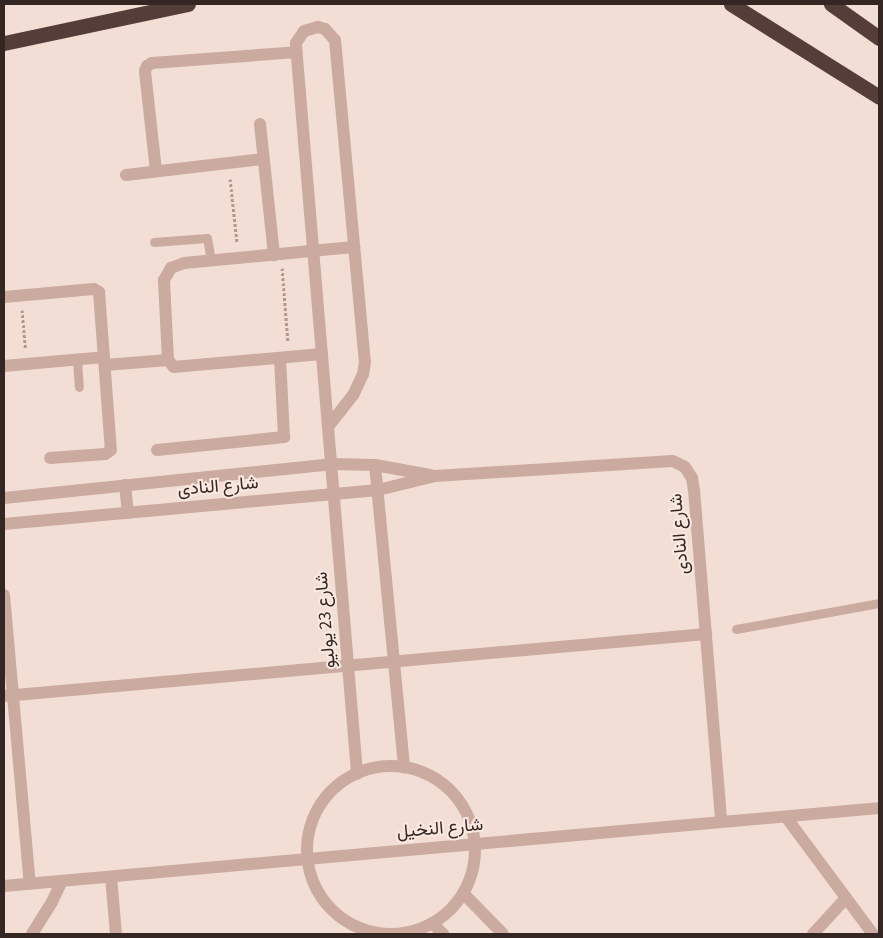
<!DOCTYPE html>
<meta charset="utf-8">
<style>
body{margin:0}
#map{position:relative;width:883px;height:938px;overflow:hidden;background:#f2ded4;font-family:"Source Sans 3",Vazirmatn,sans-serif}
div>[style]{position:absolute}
.path>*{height:3px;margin-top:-1.5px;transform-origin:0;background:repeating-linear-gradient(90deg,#b79589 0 2.5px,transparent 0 5px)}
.lane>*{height:9px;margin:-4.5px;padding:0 4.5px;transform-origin:4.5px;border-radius:4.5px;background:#cbab9f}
.street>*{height:12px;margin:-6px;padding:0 6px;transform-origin:6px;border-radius:6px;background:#cbab9f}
.street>.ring{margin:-6px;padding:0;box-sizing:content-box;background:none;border:12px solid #cbab9f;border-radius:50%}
.highway>*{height:15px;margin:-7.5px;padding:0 7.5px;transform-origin:7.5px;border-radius:7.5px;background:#553d3a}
span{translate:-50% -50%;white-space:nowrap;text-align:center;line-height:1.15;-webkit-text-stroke:4px #fae9e0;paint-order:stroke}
.street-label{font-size:18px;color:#342623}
.frame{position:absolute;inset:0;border:5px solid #342623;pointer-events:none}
</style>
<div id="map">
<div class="path">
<i style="left:230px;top:179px;width:63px;rotate:83.7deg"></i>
<i style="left:282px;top:268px;width:74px;rotate:85.4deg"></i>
<i style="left:22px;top:310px;width:38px;rotate:85deg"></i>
</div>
<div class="lane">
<i style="left:154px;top:242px;width:53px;rotate:-4.3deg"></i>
<i style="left:207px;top:238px;width:23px;rotate:80deg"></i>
<i style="left:77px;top:360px;width:27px;rotate:86deg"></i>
<i style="left:736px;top:629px;width:145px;rotate:-10.3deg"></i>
</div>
<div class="street">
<i style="left:318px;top:27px;width:7px;rotate:16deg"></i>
<i style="left:325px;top:29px;width:15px;rotate:48deg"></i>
<i style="left:335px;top:40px;width:323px;rotate:84.7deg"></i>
<i style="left:365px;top:362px;width:12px;rotate:99deg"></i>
<i style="left:363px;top:374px;width:23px;rotate:115deg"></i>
<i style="left:353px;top:395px;width:41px;rotate:128deg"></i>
<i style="left:328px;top:427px;width:385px;rotate:-94.8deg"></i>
<i style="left:296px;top:43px;width:14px;rotate:-56deg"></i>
<i style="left:304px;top:31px;width:15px;rotate:-16deg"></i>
<i style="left:260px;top:124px;width:132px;rotate:83.9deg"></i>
<i style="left:156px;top:171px;width:101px;rotate:-96.3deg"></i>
<i style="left:145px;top:71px;width:5px;rotate:-68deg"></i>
<i style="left:147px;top:66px;width:6px;rotate:-31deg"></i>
<i style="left:152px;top:63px;width:145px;rotate:-4.3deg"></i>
<i style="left:126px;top:175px;width:138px;rotate:-6.7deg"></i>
<i style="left:4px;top:297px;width:90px;rotate:-5.1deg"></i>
<i style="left:94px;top:289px;width:6px;rotate:31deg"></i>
<i style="left:99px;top:292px;width:158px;rotate:85.7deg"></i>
<i style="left:111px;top:450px;width:7px;rotate:146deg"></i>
<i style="left:105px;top:454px;width:55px;rotate:175.8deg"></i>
<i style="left:322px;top:354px;width:149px;rotate:175deg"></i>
<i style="left:174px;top:367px;width:9px;rotate:-131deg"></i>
<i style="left:168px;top:360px;width:80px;rotate:-92.9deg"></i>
<i style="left:164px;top:280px;width:14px;rotate:-60deg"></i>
<i style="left:171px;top:268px;width:14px;rotate:-21deg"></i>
<i style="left:184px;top:263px;width:171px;rotate:-5.4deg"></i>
<i style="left:105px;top:365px;width:63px;rotate:-4.5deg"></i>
<i style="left:4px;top:366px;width:100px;rotate:-5.1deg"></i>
<i style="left:328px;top:427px;width:348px;rotate:85.2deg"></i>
<i style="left:157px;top:450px;width:128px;rotate:-5.8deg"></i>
<i style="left:284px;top:437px;width:79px;rotate:-92.9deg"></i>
<i style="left:375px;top:465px;width:304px;rotate:84.5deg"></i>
<i style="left:125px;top:485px;width:28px;rotate:84deg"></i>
<i style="left:4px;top:498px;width:329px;rotate:-5.9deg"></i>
<i style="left:331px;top:464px;width:44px;rotate:1.3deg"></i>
<i style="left:375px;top:465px;width:56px;rotate:10.3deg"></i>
<i style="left:4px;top:524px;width:376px;rotate:-5.2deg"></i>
<i style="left:378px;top:490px;width:59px;rotate:-13.8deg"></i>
<i style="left:435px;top:476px;width:238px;rotate:-3.6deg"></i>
<i style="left:673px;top:461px;width:13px;rotate:27deg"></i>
<i style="left:685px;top:467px;width:13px;rotate:58deg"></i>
<i style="left:692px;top:478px;width:12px;rotate:81deg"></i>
<i style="left:694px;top:490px;width:332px;rotate:85.3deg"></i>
<i style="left:4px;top:595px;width:290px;rotate:84.9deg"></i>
<i style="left:4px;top:696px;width:705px;rotate:-5.05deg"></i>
<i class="ring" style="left:307px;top:766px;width:156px;height:156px"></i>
<i style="left:786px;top:817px;width:146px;rotate:53.4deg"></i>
<i style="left:111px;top:877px;width:57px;rotate:85deg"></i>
<i style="left:4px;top:886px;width:878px;rotate:-5.09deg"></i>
<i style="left:463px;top:893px;width:57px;rotate:45.7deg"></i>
<i style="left:432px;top:923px;width:16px;rotate:45deg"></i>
<i style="left:32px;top:934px;width:38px;rotate:-58deg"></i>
<i style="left:52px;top:902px;width:23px;rotate:-65deg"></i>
<i style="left:813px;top:934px;width:49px;rotate:-47.5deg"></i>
</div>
<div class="highway">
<i style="left:731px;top:4px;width:175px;rotate:32.1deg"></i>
<i style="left:831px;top:4px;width:59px;rotate:35.3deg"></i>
<i style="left:4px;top:43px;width:188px;rotate:-12deg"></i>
</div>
<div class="street-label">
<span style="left:218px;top:487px;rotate:-5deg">شارع النادى</span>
<span style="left:680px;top:534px;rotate:-95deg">شارع النادى</span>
<span style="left:326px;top:620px;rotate:-95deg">شارع 23 يوليو</span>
<span style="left:440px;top:829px;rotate:-5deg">شارع النخيل</span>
</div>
<div class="frame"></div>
</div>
